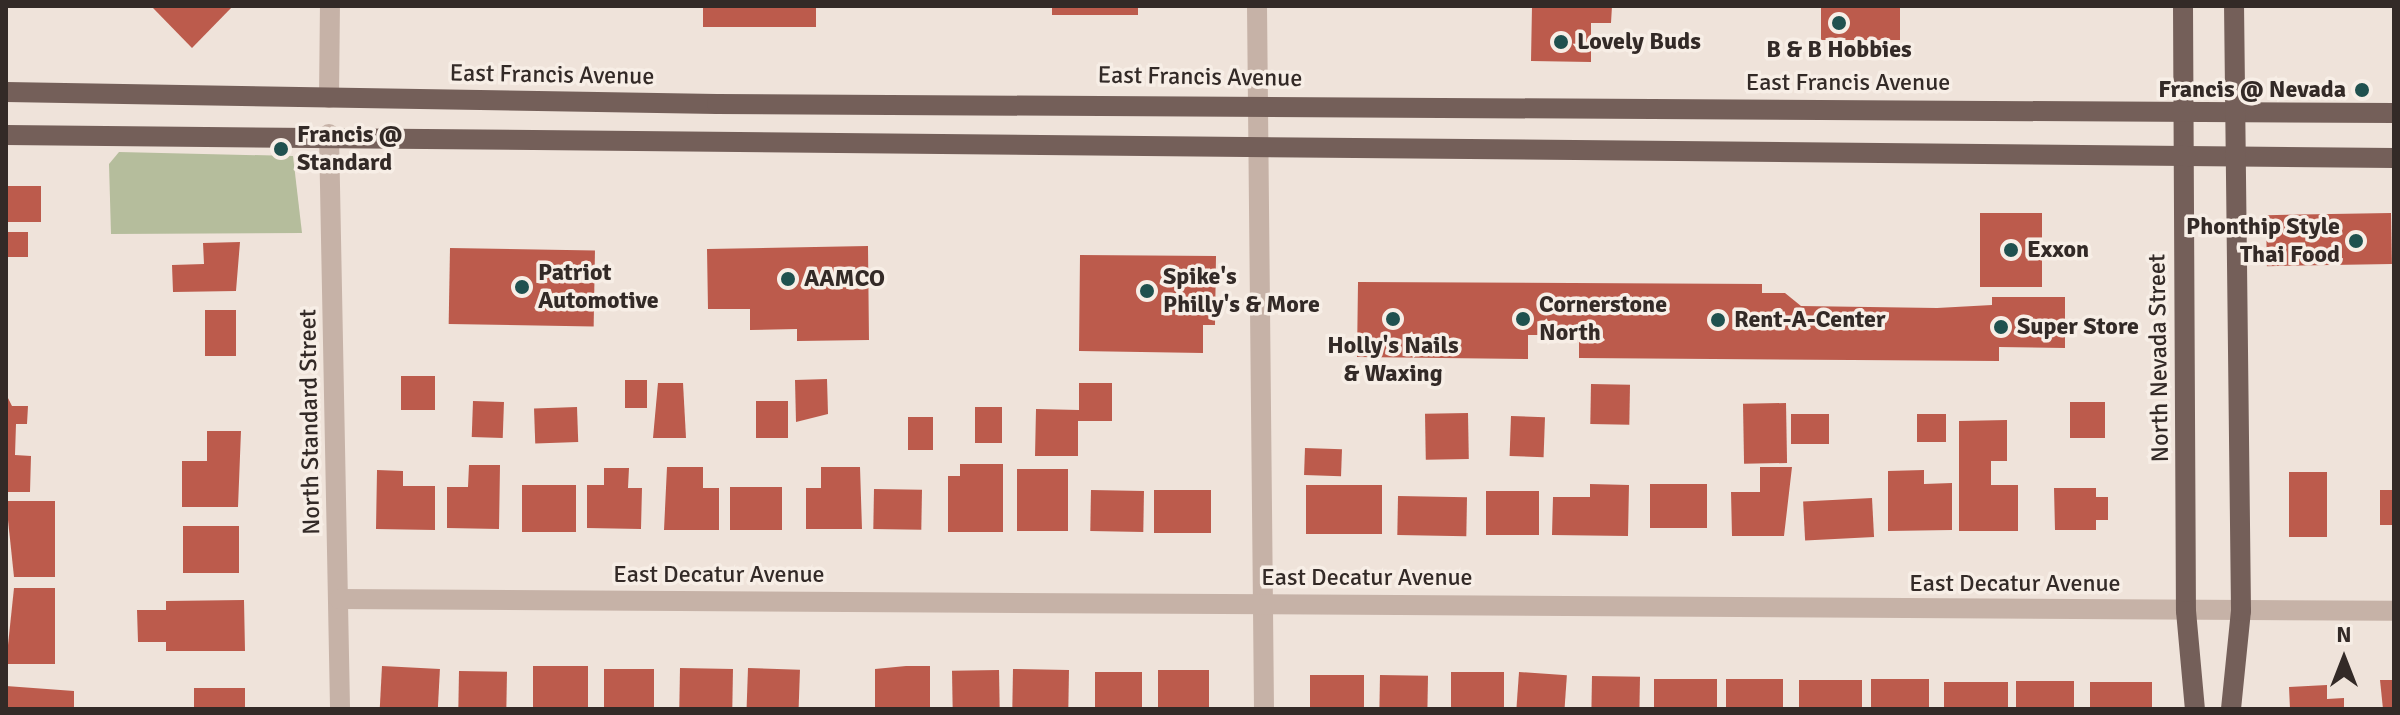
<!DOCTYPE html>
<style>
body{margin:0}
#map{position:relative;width:2400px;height:715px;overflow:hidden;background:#efe3da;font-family:Signika,sans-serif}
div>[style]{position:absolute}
.green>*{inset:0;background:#b5bd9c}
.building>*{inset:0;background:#bc5b4c;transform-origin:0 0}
.minor>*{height:20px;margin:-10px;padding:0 10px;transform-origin:10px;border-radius:10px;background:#c6b2a7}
.primary>*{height:20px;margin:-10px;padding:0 10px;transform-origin:10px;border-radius:10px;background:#745f59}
.dots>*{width:22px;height:22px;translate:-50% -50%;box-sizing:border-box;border:4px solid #f7eee6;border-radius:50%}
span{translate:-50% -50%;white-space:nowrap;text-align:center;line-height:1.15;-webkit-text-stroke:7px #f7eee6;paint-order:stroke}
.poi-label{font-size:24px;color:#332a27;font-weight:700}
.left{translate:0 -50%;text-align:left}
.right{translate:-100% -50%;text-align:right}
.street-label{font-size:24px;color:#332a27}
.frame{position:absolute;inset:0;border:8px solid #332a27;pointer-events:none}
.north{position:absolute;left:2304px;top:619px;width:80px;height:80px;-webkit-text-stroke:6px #f7eee6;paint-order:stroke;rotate:0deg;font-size:22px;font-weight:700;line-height:32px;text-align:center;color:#332a27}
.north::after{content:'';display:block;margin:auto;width:28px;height:36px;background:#332a27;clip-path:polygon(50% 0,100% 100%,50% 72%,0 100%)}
</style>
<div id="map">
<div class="green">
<i style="clip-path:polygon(119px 152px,293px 156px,302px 233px,111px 234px,109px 164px)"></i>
</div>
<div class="building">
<i style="clip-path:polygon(233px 6px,192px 48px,153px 8px,155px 6px)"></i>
<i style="left:703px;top:6px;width:113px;height:21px"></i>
<i style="left:1052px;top:6px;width:86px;height:9px"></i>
<i style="clip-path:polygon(1532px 6px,1612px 6px,1611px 23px,1591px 23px,1591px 62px,1531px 61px)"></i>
<i style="left:1821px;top:6px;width:79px;height:34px"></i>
<i style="left:6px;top:186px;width:35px;height:36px"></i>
<i style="left:1980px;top:213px;width:62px;height:74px"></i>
<i style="left:2391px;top:213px;width:51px;height:125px;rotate:89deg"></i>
<i style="left:6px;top:232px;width:22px;height:25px"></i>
<i style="clip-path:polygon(240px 242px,236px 291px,173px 292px,172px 265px,204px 264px,203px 243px)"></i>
<i style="clip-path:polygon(868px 246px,869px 340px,797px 341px,797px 329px,750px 330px,750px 309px,708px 309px,707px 249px)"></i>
<i style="left:450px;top:248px;width:145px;height:76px;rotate:1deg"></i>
<i style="clip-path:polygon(1080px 255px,1216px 256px,1215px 325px,1203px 325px,1203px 353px,1079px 351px)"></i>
<i style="clip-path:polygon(1358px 282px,1762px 284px,1762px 293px,1785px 293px,1801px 306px,1937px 308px,1992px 305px,1992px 297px,2065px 297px,2065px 348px,1999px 347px,1999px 361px,1579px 358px,1579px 335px,1528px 335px,1528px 359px,1357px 357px)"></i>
<i style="left:205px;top:310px;width:31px;height:46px"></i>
<i style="left:401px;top:376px;width:34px;height:34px"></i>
<i style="clip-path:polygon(827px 379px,828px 414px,796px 422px,795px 380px)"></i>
<i style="left:625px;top:380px;width:22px;height:28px"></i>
<i style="clip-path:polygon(658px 383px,683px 383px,686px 438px,653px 438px)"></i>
<i style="clip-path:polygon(1079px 383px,1112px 383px,1112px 421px,1078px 421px,1078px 456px,1035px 456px,1036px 409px,1079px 410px)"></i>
<i style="left:1591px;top:384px;width:39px;height:40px;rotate:1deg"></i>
<i style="clip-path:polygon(6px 394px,12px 406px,28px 406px,27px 424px,16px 424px,15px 455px,31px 456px,30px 492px,6px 492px)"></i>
<i style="left:473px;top:401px;width:31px;height:36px;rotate:2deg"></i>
<i style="left:756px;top:401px;width:32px;height:37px"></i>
<i style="left:2070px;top:402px;width:35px;height:36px"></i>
<i style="left:1786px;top:403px;width:60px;height:43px;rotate:89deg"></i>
<i style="left:577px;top:407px;width:35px;height:43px;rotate:88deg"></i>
<i style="left:975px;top:407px;width:27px;height:36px"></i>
<i style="left:1468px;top:413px;width:46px;height:43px;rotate:89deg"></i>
<i style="left:1829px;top:414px;width:30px;height:38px;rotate:90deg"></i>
<i style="left:1917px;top:414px;width:29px;height:28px"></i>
<i style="left:1511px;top:416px;width:34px;height:40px;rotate:2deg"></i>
<i style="left:908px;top:417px;width:25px;height:33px"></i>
<i style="clip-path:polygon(2007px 420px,2007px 461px,1991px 461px,1991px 485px,2018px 485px,2018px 531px,1959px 531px,1959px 421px)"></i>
<i style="clip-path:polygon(207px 431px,241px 431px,238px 507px,182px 507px,182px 461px,207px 461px)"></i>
<i style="left:1305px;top:448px;width:37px;height:27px;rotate:2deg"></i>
<i style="clip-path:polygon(960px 464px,1003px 464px,1003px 532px,948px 532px,948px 476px,960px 476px)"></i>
<i style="clip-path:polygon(469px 465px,500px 465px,499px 529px,447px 528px,447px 487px,468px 487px)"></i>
<i style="clip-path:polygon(667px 467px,703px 467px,703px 488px,719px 488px,719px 530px,664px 530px)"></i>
<i style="clip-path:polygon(821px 467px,860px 467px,862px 529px,806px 529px,806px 488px,821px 488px)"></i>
<i style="clip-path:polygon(1760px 467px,1792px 467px,1784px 536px,1732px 536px,1731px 492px,1760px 492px)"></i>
<i style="clip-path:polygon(604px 468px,629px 468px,628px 488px,642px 488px,641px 529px,587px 528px,587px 485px,604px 485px)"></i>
<i style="left:1017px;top:469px;width:51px;height:62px"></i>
<i style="clip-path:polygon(377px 470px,403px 471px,403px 486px,435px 486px,435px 530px,376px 529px)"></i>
<i style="clip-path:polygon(1924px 470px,1924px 484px,1952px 483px,1952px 530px,1888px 531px,1888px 471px)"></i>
<i style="left:2289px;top:472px;width:38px;height:65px"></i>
<i style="clip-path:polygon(1590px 484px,1629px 485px,1628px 536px,1552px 535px,1553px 497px,1590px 497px)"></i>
<i style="left:1650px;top:484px;width:57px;height:44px"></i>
<i style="left:522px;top:485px;width:54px;height:47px"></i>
<i style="left:1306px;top:485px;width:76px;height:49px"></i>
<i style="left:730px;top:487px;width:52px;height:43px"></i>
<i style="clip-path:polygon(2054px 488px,2096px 488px,2096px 497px,2108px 497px,2108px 520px,2096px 520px,2096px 530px,2055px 530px)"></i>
<i style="left:874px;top:489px;width:48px;height:40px;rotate:1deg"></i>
<i style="left:1091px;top:490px;width:53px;height:41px;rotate:1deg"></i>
<i style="left:1154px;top:490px;width:57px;height:43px"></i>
<i style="left:2380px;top:490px;width:14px;height:35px"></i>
<i style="left:1539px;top:491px;width:44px;height:53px;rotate:90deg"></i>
<i style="left:1398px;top:496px;width:69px;height:39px;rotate:1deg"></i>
<i style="left:1872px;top:498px;width:39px;height:69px;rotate:87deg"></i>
<i style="clip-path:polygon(6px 501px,55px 501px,55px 577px,14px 577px)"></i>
<i style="left:183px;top:526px;width:56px;height:47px"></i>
<i style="clip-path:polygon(14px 588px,55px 588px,55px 664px,6px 664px)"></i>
<i style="clip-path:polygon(244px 600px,245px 651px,166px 651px,166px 642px,138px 642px,137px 610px,166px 610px,166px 601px)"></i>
<i style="left:382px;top:666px;width:58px;height:43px;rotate:3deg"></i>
<i style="left:533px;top:666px;width:55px;height:42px"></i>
<i style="clip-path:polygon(906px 666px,930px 666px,930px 709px,875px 709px,875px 669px)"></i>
<i style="left:680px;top:668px;width:53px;height:41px;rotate:1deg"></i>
<i style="left:748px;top:668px;width:52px;height:40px;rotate:2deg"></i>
<i style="left:654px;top:669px;width:38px;height:50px;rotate:90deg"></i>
<i style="left:1013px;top:669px;width:56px;height:40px;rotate:1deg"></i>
<i style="left:999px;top:670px;width:39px;height:47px;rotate:89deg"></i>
<i style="left:1158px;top:670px;width:51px;height:39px"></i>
<i style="left:459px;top:671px;width:48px;height:36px;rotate:1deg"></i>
<i style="left:1095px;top:672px;width:47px;height:37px"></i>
<i style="left:1451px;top:672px;width:53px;height:37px"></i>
<i style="left:1519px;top:672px;width:48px;height:37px;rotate:4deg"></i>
<i style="left:1310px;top:675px;width:54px;height:34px"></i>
<i style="left:1380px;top:675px;width:48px;height:34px;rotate:1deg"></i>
<i style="left:1592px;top:676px;width:48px;height:33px;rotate:1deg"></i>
<i style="left:1654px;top:679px;width:63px;height:30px"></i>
<i style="left:1726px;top:679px;width:57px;height:30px"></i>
<i style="left:1871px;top:679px;width:58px;height:30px"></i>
<i style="left:1799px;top:680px;width:63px;height:29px"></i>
<i style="clip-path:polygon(2380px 680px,2394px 680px,2394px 709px,2383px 709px)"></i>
<i style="left:2016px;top:681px;width:58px;height:28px"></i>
<i style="left:2008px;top:682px;width:27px;height:64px;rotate:90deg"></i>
<i style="left:2152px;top:682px;width:27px;height:62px;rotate:90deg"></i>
<i style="clip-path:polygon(2327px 685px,2327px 699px,2344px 698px,2344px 709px,2290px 709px,2289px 687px)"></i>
<i style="clip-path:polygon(6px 686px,74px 691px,74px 709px,6px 709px)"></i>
<i style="left:245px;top:688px;width:21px;height:51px;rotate:90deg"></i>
</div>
<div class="minor">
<i style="left:1257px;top:6px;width:703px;rotate:89.43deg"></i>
<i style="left:329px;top:98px;width:92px;rotate:-89.4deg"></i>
<i style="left:329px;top:134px;width:575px;rotate:88.9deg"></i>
<i style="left:339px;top:599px;width:2055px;rotate:0.33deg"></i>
</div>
<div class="primary">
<i style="left:2183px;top:6px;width:605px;rotate:89.72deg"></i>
<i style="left:2186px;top:611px;width:98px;rotate:84.8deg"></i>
<i style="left:6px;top:92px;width:711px;rotate:0.97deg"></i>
<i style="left:717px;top:104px;width:1677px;rotate:0.31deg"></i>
<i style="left:6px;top:135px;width:2388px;rotate:0.55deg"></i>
<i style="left:2231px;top:709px;width:99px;rotate:-84.2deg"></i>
<i style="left:2241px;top:611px;width:605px;rotate:-90.66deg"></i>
</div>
<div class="dots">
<i style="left:1839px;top:23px;background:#20514f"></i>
<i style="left:1561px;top:42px;background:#20514f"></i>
<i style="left:2362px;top:90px;background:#20514f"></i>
<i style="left:281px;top:149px;background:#20514f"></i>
<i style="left:2356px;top:241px;background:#20514f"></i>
<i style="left:2011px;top:250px;background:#20514f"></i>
<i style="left:788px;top:279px;background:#20514f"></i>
<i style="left:522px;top:287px;background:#20514f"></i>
<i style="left:1147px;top:291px;background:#20514f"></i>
<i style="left:1393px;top:319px;background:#20514f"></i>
<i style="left:1523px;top:319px;background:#20514f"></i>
<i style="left:1718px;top:320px;background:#20514f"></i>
<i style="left:2001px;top:327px;background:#20514f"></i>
</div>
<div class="poi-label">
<span class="left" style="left:1577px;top:42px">Lovely Buds</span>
<span style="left:1839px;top:50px">B &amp; B Hobbies</span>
<span class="right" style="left:2346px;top:90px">Francis @ Nevada</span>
<span class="left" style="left:297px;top:149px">Francis @<br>Standard</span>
<span class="right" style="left:2340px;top:241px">Phonthip Style<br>Thai Food</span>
<span class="left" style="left:2027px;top:250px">Exxon</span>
<span class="left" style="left:538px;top:287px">Patriot<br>Automotive</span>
<span class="left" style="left:1163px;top:291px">Spike's<br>Philly's &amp; More</span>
<span class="left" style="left:804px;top:279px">AAMCO</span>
<span class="left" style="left:1539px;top:319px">Cornerstone<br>North</span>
<span class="left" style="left:1734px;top:320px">Rent-A-Center</span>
<span class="left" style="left:2017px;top:327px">Super Store</span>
<span style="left:1393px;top:360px">Holly's Nails<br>&amp; Waxing</span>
</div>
<div class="street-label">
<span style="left:552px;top:75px;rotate:1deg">East Francis Avenue</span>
<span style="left:1200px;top:77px;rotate:1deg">East Francis Avenue</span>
<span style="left:1848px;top:83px">East Francis Avenue</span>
<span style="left:2159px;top:358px;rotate:-91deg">North Nevada Street</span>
<span style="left:310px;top:422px;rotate:-91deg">North Standard Street</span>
<span style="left:719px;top:575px">East Decatur Avenue</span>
<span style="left:1367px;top:578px">East Decatur Avenue</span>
<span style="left:2015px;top:584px">East Decatur Avenue</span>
</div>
<div class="frame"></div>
<div class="north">N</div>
</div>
